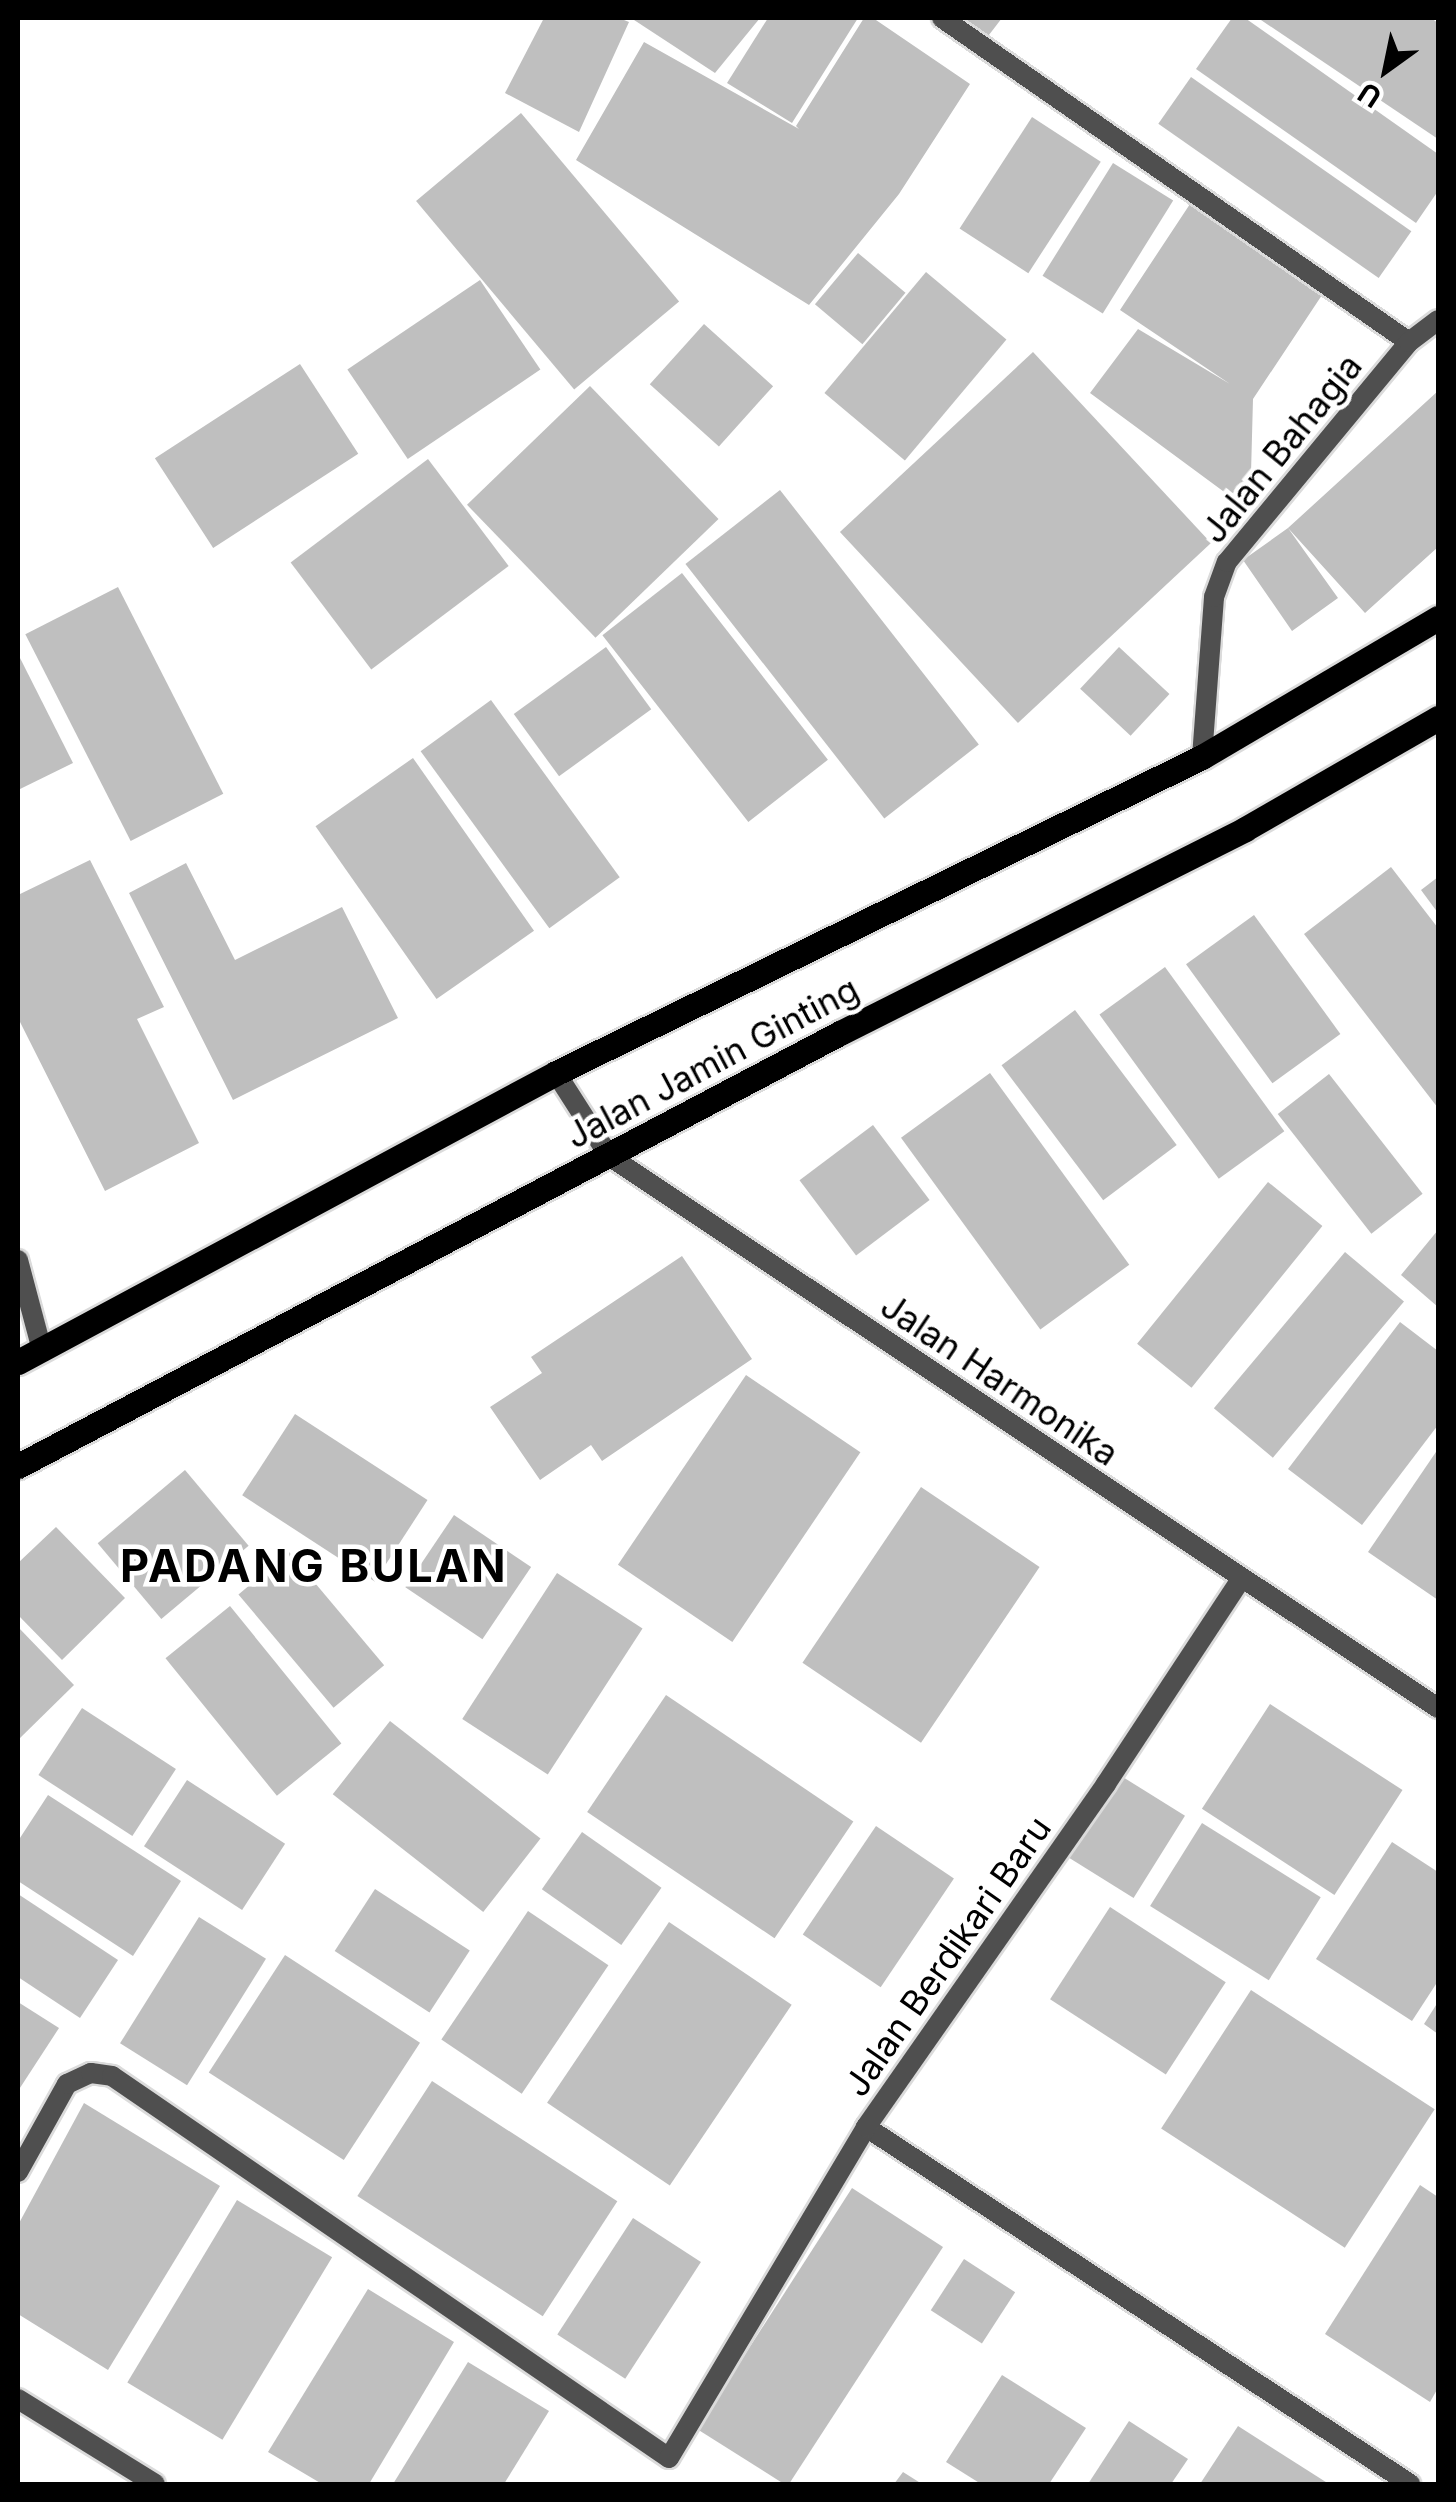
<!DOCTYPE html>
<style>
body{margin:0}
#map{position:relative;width:1456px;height:2502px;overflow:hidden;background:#fff;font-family:Inter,sans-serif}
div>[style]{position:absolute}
.building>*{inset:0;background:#bfbfbf;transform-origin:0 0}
.roads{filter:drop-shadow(2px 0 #dbdbdb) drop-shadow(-2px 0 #dbdbdb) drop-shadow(0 2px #dbdbdb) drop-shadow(0 -2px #dbdbdb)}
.minor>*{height:20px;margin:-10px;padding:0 10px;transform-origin:10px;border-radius:10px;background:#4f4f4f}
.tertiary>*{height:20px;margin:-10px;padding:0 10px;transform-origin:10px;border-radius:10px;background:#4f4f4f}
.primary>*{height:25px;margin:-12.5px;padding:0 12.5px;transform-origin:12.5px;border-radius:12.5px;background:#000}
span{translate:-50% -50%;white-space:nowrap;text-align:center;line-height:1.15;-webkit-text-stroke:9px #fff;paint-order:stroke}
.street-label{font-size:35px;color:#000}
.district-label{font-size:45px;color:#000;font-weight:700;letter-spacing:2.5px}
.frame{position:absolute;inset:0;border:20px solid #000;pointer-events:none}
.north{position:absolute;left:1336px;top:20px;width:100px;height:100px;-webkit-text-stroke:8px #fff;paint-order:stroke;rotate:213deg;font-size:28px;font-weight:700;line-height:40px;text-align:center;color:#000}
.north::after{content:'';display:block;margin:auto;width:35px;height:45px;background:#000;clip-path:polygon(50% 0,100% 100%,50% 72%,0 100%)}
</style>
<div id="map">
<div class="building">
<i style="clip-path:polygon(544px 18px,619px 18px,629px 22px,579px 132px,505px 93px)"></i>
<i style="clip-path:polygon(631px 18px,760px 18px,715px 73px)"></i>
<i style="clip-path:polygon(768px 18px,858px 18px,792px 123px,727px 83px)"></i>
<i style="clip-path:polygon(864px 18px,873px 18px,970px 84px,899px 194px,809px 305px,576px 160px,644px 42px,799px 129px,796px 126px)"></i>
<i style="clip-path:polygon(946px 18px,1002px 18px,982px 44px)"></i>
<i style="clip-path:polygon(1232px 18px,1245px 18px,1438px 154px,1438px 191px,1416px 223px,1196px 69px)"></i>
<i style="clip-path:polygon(1258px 18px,1431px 18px,1438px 23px,1438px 139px)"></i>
<i style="left:1191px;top:77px;width:269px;height:57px;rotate:35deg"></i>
<i style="left:521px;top:113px;width:246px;height:137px;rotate:50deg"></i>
<i style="left:1032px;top:117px;width:82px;height:133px;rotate:33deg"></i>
<i style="left:1113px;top:163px;width:71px;height:133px;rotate:32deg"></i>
<i style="clip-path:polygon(1190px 204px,1324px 292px,1253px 399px,1250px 511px,1090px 393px,1138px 329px,1230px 384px,1120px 310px)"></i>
<i style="left:858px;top:253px;width:62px;height:67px;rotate:40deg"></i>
<i style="left:926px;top:272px;width:105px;height:158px;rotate:40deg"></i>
<i style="left:480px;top:280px;width:108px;height:160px;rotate:56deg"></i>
<i style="left:704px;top:324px;width:93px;height:81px;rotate:42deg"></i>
<i style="left:1033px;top:352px;width:261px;height:264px;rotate:47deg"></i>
<i style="left:300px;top:364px;width:107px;height:173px;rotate:57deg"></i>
<i style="left:590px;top:386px;width:185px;height:171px;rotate:46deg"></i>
<i style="clip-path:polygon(1438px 391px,1438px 547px,1365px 613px,1288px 528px,1338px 598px,1292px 631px,1243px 560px,1288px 528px)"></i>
<i style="left:428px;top:459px;width:134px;height:172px;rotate:53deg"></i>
<i style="left:780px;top:490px;width:323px;height:120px;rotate:52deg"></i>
<i style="left:682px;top:573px;width:237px;height:101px;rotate:52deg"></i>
<i style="left:118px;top:587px;width:232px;height:104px;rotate:63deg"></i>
<i style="left:606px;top:647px;width:77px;height:114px;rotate:54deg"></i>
<i style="left:1119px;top:647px;width:69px;height:57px;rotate:43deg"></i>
<i style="clip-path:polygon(18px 654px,73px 763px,18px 790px)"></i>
<i style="left:491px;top:700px;width:219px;height:87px;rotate:54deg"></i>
<i style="left:413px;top:758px;width:211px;height:119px;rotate:55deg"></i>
<i style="clip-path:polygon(90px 860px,164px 1007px,137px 1019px,199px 1143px,105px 1191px,18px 1018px,18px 895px)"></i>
<i style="clip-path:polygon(186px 863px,235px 960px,342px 907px,398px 1018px,233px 1100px,129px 893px)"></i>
<i style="clip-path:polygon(1391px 867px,1438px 928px,1438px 1108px,1304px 934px)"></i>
<i style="clip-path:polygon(1438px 877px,1438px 913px,1421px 890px)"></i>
<i style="left:1254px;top:915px;width:147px;height:84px;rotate:54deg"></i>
<i style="left:1165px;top:967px;width:203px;height:81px;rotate:54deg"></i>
<i style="left:1075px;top:1010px;width:169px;height:92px;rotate:53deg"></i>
<i style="left:990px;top:1073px;width:237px;height:110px;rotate:54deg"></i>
<i style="left:1329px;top:1074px;width:152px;height:65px;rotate:52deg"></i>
<i style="left:873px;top:1125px;width:94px;height:92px;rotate:53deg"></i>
<i style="left:1268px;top:1182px;width:70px;height:208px;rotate:39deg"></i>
<i style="clip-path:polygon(1438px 1230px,1438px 1307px,1401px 1275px)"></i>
<i style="left:1345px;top:1252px;width:77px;height:204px;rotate:40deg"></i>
<i style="clip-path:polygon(682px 1256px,752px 1359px,602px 1461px,591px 1445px,540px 1480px,490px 1407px,542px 1373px,531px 1357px)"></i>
<i style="clip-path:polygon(1400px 1322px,1438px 1351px,1438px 1425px,1362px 1525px,1288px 1469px)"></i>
<i style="left:746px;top:1375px;width:138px;height:229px;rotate:34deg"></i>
<i style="left:295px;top:1414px;width:158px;height:97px;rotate:33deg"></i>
<i style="clip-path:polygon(1438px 1449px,1438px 1600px,1368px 1552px)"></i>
<i style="left:185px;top:1470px;width:99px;height:114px;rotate:50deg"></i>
<i style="left:921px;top:1487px;width:143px;height:212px;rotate:34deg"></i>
<i style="left:454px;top:1515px;width:93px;height:87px;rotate:34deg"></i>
<i style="clip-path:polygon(56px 1527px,125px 1598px,62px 1660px,18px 1615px,18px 1563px)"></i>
<i style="left:289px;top:1552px;width:148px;height:66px;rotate:50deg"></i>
<i style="left:557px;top:1573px;width:102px;height:174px;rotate:33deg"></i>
<i style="left:230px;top:1606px;width:177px;height:83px;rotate:51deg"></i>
<i style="clip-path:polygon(18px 1627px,74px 1685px,18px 1740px)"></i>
<i style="left:666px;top:1695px;width:226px;height:141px;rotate:34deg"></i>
<i style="left:1270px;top:1704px;width:158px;height:125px;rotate:33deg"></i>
<i style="left:82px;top:1708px;width:112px;height:80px;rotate:33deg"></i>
<i style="left:390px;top:1721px;width:191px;height:93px;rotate:38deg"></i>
<i style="left:1118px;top:1774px;width:79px;height:97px;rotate:32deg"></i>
<i style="left:187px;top:1780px;width:117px;height:79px;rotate:33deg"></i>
<i style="clip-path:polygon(48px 1795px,181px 1881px,133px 1956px,18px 1881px,18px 1841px)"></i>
<i style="left:1202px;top:1823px;width:140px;height:98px;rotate:32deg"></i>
<i style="left:876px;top:1826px;width:94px;height:131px;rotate:34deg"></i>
<i style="left:582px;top:1832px;width:97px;height:70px;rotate:35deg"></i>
<i style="clip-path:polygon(1392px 1842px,1438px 1872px,1438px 1981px,1412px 2021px,1316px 1959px)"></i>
<i style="left:375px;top:1889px;width:113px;height:74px;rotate:33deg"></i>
<i style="clip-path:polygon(18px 1894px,118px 1960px,80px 2018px,18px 1977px)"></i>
<i style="left:1110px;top:1907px;width:138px;height:110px;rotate:33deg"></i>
<i style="left:528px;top:1911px;width:97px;height:155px;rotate:34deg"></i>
<i style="left:199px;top:1917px;width:79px;height:149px;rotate:32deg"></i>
<i style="left:669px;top:1922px;width:148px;height:218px;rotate:34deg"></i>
<i style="left:285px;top:1955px;width:161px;height:140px;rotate:33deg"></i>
<i style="left:1251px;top:1990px;width:219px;height:165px;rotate:33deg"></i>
<i style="clip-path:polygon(18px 2002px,59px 2028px,18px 2091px)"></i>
<i style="clip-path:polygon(1438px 2002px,1438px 2034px,1424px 2024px)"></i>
<i style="left:432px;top:2081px;width:221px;height:137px;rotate:33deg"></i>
<i style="clip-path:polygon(84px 2103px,220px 2186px,108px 2370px,18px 2314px,18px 2225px)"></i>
<i style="clip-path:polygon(1420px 2185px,1438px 2197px,1438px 2388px,1430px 2402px,1325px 2334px)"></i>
<i style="clip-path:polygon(852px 2188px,943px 2247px,789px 2484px,784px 2484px,697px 2429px)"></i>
<i style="left:237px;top:2200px;width:111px;height:213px;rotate:31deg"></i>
<i style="left:633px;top:2218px;width:81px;height:139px;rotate:33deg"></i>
<i style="left:964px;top:2259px;width:61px;height:61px;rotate:33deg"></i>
<i style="clip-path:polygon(368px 2289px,454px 2342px,369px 2484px,322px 2484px,268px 2452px)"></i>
<i style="clip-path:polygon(468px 2362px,549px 2411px,504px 2484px,393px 2484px)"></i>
<i style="clip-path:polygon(1002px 2375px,1086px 2428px,1049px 2484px,981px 2484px,946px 2462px)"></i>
<i style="clip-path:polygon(1129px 2421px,1188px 2459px,1171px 2484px,1088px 2484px)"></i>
<i style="clip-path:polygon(1238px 2426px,1329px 2484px,1200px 2484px)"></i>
<i style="clip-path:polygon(903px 2472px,922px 2484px,894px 2484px)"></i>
</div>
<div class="roads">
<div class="minor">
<i style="left:942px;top:18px;width:568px;rotate:34.75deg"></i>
<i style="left:1202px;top:757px;width:160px;rotate:-85.7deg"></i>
<i style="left:1214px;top:597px;width:37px;rotate:-70deg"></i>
<i style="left:1227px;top:562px;width:286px;rotate:-50.4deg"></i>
<i style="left:1409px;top:342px;width:36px;rotate:-37deg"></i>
<i style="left:18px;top:1260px;width:93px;rotate:75.1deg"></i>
<i style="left:866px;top:2127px;width:651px;rotate:33.27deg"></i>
<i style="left:18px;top:2172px;width:101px;rotate:-60.9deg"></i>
<i style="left:67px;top:2084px;width:26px;rotate:-25deg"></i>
<i style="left:91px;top:2073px;width:21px;rotate:8deg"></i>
<i style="left:112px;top:2076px;width:675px;rotate:34.44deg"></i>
<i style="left:669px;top:2458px;width:385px;rotate:-59.2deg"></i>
<i style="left:866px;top:2127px;width:419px;rotate:-55deg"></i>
<i style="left:1106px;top:1784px;width:245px;rotate:-56.6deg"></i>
<i style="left:18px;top:2399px;width:161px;rotate:31.8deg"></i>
</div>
<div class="tertiary">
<i style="left:556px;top:1073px;width:98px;rotate:57.4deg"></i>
<i style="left:609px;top:1156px;width:996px;rotate:33.66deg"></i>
</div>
<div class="primary">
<i style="left:18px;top:1362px;width:611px;rotate:-28.24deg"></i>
<i style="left:556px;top:1073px;width:719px;rotate:-26.07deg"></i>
<i style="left:1202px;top:757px;width:274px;rotate:-30.5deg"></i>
<i style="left:18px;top:1466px;width:929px;rotate:-27.78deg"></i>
<i style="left:840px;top:1033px;width:453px;rotate:-26.7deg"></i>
<i style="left:1245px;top:829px;width:223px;rotate:-29.9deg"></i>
</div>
</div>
<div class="street-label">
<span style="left:1281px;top:448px;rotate:-51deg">Jalan Bahagia</span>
<span style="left:712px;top:1062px;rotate:-28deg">Jalan Jamin Ginting</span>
<span style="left:1000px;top:1379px;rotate:34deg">Jalan Harmonika</span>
<span style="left:947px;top:1956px;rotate:-55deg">Jalan Berdikari Baru</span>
</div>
<div class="district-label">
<span style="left:314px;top:1566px">PADANG BULAN</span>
</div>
<div class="frame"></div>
<div class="north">U</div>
</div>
